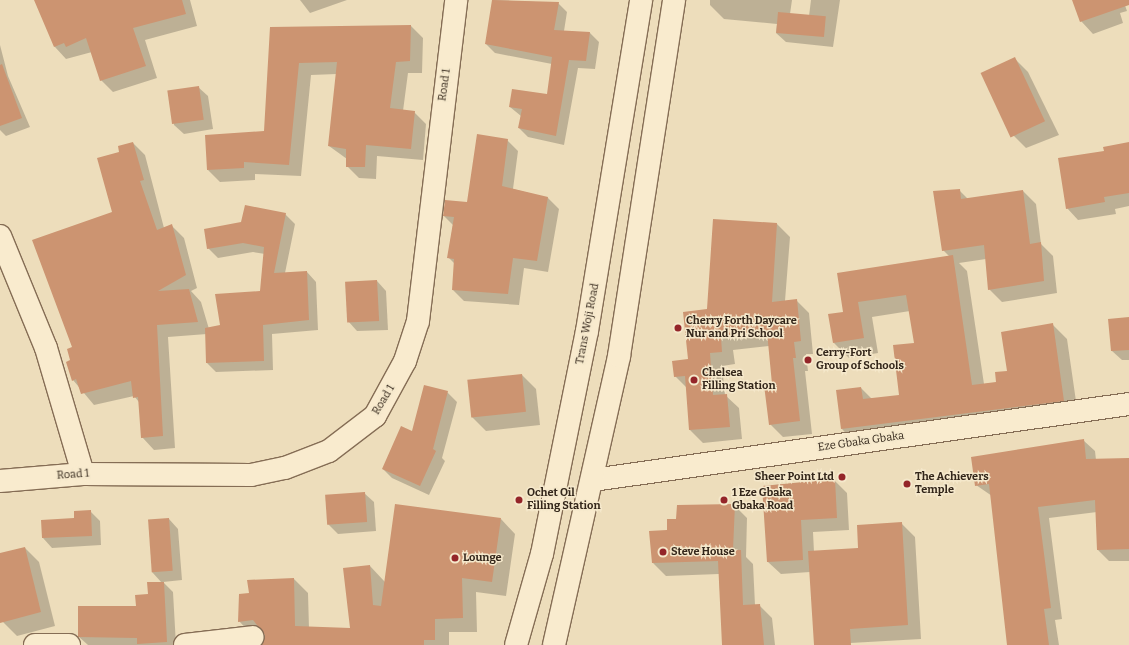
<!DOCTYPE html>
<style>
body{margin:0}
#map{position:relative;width:1129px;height:645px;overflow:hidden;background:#edddbb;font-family:Bitter,serif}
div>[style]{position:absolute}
.shadow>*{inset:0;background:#0003}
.building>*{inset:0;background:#cc9471;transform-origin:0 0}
.roads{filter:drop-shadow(1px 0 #856d55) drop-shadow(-1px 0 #856d55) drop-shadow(0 1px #856d55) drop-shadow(0 -1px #856d55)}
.street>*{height:22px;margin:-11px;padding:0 11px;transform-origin:11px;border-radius:11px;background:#f9ebce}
.secondary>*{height:22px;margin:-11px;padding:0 11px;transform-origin:11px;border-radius:11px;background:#f9ebce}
.dots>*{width:11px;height:11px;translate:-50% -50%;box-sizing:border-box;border:2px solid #f5e8cb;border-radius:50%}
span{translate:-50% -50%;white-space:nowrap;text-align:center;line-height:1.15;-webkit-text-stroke:3px #f5e8cb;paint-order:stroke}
.street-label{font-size:11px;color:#33261a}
.poi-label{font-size:11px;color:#33261a;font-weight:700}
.left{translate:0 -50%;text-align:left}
.right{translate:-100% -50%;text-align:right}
</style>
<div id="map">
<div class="shadow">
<i style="clip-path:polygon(37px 0,190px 0,197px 26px,145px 40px,157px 78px,113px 92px,101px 80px,92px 52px,66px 59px,55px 47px)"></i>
<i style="clip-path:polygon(300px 0,347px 0,310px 13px)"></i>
<i style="clip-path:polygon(493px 0,558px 3px,567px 12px,564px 31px,590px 33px,599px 42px,595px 69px,578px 68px,564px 145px,528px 137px,519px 128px,521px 116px,510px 107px,548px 95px,552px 64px,495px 53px,486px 44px)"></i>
<i style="clip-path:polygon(710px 0,792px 0,790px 14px,809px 16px,811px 0,840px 0,833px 47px,786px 42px,776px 33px,777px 24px,724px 19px,710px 5px)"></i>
<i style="clip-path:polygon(1073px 0,1123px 0,1127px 11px,1120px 13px,1123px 23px,1093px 34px,1081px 21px)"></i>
<i style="clip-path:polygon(411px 26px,423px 38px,422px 73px,408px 73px,403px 111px,414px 112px,426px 124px,423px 160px,377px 156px,376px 179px,359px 178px,347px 166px,347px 159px,329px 146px,337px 74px,311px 75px,301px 176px,255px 174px,255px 180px,220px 182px,208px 170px,265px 132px,271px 28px)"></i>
<i style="clip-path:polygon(0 45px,8px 76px,30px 127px,6px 136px,0 130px)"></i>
<i style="clip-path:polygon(1014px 58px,1028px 72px,1059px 135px,1026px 148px,1012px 134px)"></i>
<i style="clip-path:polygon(198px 87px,208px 96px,213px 129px,184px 134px,174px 125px,169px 92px)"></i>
<i style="clip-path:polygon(507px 140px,518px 151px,513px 189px,548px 198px,559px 209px,548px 272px,524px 268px,519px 305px,464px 301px,453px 290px,455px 264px,448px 257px,453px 225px,444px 216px,467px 203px)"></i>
<i style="clip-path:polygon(133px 143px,145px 155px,164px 228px,172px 226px,184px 238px,197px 288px,191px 291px,201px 302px,209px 329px,221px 326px,261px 292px,265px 254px,253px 252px,218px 258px,208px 248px,285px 214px,295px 224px,285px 273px,307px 272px,316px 282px,318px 330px,272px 334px,273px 370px,216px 372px,207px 363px,207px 334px,168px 337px,175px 448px,154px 450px,142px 437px,139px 402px,134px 396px,94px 405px,73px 380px,73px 348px,113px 212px,120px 152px)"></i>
<i style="clip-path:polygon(1129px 143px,1129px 206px,1115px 209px,1116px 214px,1078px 220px,1067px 208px,1105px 152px)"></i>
<i style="clip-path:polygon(959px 190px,968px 199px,1023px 191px,1036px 204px,1041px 244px,1053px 256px,1057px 293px,1002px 302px,989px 289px,986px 259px,959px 263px,967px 271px,984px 384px,998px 383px,1052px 324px,1067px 339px,1078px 415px,856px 444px,842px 429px,861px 388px,872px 399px,900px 396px,915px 344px,910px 311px,872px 317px,878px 353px,849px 358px,834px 343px,844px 312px,838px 274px,950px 257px,943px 250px)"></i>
<i style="clip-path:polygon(714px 220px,777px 224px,790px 237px,785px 301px,796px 300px,809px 313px,813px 354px,806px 354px,808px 371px,805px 371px,812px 434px,783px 437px,770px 424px,773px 385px,769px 346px,733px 350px,735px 364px,722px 366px,725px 395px,739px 408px,742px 439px,703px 443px,690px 430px,687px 388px,675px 376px,689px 360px,708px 310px)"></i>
<i style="clip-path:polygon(377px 281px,386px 291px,388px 330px,357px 331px,348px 321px)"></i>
<i style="clip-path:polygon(1129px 318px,1129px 360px,1122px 360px,1112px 351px)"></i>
<i style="clip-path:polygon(522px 375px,536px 389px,540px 425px,486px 431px,472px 417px)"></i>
<i style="clip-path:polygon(447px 392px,457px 402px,442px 458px,445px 461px,429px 495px,392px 478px,383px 469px)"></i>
<i style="clip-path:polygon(1083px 440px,1095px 451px,1096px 460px,1129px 459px,1129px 561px,1109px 561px,1098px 550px,1097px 512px,1049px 518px,1062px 619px,1055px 620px,1059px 645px,1009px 645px,992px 496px,976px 485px)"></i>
<i style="clip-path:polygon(834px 480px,847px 493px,849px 530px,813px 532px,814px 552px,859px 549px,901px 523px,915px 537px,921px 639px,815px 645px,810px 572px,781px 574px,768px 562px,763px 486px)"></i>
<i style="clip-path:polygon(364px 493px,374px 502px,376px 531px,338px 534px,328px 524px)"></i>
<i style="clip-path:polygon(734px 505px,747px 518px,746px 557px,753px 564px,755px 605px,759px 605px,772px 618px,775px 645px,723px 645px,719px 574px,666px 576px,653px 563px,677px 521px)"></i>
<i style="clip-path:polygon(90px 511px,100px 521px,101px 545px,52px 548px,43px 538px,42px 521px,76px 519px)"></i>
<i style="clip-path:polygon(169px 519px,178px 529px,182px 580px,163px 582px,173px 592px,176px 645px,88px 645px,79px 637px,137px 607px,162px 583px,152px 572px)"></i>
<i style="clip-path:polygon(501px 519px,515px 534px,506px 596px,476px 592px,477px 632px,449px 632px,449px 645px,262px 645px,265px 634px,253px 636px,239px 621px,250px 594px,294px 579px,308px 593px,309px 628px,351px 629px,370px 566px,385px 582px)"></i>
<i style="clip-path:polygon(25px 548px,39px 562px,55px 626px,17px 636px,3px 622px,0 611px,0 554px)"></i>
</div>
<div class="building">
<i style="clip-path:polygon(34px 0,182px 0,186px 14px,133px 28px,146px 66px,100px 81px,86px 38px,66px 47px,64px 43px,54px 47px)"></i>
<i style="clip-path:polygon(492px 0,559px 2px,554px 30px,590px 32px,586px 61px,569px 60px,556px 136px,518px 128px,522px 109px,509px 107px,512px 89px,547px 94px,552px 57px,485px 44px)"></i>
<i style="clip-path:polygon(1072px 0,1129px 0,1129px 5px,1080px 22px)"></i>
<i style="left:778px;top:12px;width:48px;height:21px;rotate:5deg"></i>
<i style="clip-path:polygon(411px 25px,410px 61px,396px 62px,390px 108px,415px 111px,411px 149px,366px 145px,365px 167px,346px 167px,346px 149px,328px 146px,337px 62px,299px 63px,289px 165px,244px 162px,244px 168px,207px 170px,205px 135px,264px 131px,270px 27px)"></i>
<i style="left:1015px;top:57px;width:71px;height:38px;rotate:65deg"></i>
<i style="clip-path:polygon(2px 64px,22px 118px,0 126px,0 65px)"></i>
<i style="left:199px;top:86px;width:34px;height:32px;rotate:82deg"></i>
<i style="clip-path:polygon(477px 134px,508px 139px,502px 186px,548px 197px,537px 261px,513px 258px,508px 294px,452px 290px,454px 259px,447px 258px,454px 217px,443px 216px,445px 200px,467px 202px)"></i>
<i style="clip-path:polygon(133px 142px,144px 180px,140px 181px,157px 230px,172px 224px,186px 275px,158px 291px,189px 289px,198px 322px,157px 325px,163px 436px,141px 438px,138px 397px,133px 398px,131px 381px,81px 394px,76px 379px,72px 381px,66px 362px,70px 360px,67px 349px,72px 347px,32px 240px,112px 212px,97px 158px,119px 152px,118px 146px)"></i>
<i style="clip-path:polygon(1129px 142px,1129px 193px,1104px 197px,1105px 202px,1066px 209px,1058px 158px,1104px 151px,1103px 147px)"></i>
<i style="clip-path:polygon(960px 189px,961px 199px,1023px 190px,1030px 244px,1041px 242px,1044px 281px,988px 290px,984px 245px,942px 251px,933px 191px)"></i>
<i style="clip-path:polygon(245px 205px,286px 213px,274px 273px,307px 271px,309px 320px,263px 325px,264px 361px,206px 363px,205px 328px,220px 325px,215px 294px,260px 291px,264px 247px,243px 243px,207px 249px,204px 229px,241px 222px)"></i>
<i style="clip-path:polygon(713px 219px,777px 223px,772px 302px,797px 299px,801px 341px,794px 342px,796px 358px,793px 358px,800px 421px,769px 425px,764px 385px,772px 384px,767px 332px,721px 337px,722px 352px,710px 353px,713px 395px,727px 394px,730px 427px,689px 430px,685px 376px,674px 377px,672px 361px,688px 359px,683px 312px,707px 309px)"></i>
<i style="clip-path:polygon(953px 255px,972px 385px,996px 382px,995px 372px,1007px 371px,1001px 332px,1053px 323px,1064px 401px,841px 429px,836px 390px,861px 387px,863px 399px,899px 395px,893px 345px,914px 343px,906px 295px,858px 302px,864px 338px,833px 343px,828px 314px,843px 312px,837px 273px)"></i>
<i style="left:377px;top:280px;width:41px;height:32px;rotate:87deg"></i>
<i style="clip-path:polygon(1129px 317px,1129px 350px,1111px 351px,1108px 319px)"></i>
<i style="left:522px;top:374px;width:38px;height:55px;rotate:84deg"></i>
<i style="clip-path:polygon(424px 385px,448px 391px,433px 449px,436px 451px,420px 486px,382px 469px,401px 426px,412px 431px)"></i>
<i style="clip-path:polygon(1084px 439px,1086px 459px,1129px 458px,1129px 549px,1097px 550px,1095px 500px,1038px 507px,1051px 608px,1044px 609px,1049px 645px,1007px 645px,989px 484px,975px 486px,971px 457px)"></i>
<i style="clip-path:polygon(835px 479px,837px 518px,801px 520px,803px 560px,767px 562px,762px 486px)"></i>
<i style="left:365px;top:492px;width:30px;height:40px;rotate:86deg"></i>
<i style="clip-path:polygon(395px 504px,501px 518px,492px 582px,462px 578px,463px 618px,435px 619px,435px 640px,424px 640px,424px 645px,262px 645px,265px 635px,253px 620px,238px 622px,239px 594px,249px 593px,247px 580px,294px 578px,295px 626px,350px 628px,343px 568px,370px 565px,373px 605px,381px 606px)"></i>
<i style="clip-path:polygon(735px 504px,733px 550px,741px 550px,743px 605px,760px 604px,764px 645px,722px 645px,718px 561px,652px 563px,649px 531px,667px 530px,667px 519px,676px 519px,677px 505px)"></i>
<i style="clip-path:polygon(91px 510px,92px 536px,42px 538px,41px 520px,74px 518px,74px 511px)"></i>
<i style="left:169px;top:518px;width:53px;height:21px;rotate:86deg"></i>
<i style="clip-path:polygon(902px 522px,908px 625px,850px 629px,851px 645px,814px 645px,808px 551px,858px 548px,857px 525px)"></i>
<i style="clip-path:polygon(25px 547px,41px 612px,0 623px,0 553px)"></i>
<i style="clip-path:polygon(147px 582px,164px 582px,167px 642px,137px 644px,137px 638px,78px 637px,78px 606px,136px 606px,135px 595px,148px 594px)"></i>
</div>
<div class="roads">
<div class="street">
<i style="left:0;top:236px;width:121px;rotate:67.7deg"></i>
<i style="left:46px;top:348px;width:131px;rotate:73.6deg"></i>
<i style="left:593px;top:480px;width:541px;rotate:-8.07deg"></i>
<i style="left:0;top:481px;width:83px;rotate:-4.8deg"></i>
<i style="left:83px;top:474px;width:168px;rotate:0.3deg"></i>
<i style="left:251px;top:475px;width:35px;rotate:-12deg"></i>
<i style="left:285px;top:468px;width:47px;rotate:-21.1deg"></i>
<i style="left:329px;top:451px;width:58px;rotate:-37.3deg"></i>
<i style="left:375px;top:416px;width:63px;rotate:-61.4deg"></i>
<i style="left:405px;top:361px;width:42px;rotate:-72deg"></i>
<i style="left:418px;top:321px;width:323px;rotate:-83.2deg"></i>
<i style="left:35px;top:645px;width:34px"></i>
<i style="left:185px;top:645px;width:68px;rotate:-6.7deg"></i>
</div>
<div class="secondary">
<i style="left:516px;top:645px;width:95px;rotate:-74.1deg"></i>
<i style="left:542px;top:554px;width:227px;rotate:-78.6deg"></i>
<i style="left:587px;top:331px;width:335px;rotate:-80.7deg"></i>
<i style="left:554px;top:645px;width:296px;rotate:-77.3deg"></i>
<i style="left:619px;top:356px;width:360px;rotate:-81.2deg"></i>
</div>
</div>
<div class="dots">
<i style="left:678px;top:328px;background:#942529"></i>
<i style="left:808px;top:360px;background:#942529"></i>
<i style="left:694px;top:380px;background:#942529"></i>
<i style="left:842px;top:477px;background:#942529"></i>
<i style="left:907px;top:484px;background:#942529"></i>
<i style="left:519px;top:500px;background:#942529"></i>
<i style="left:724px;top:500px;background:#942529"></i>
<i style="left:663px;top:552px;background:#942529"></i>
<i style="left:455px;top:558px;background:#942529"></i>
</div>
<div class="street-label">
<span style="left:445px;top:85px;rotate:-82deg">Road 1</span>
<span style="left:588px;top:324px;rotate:-79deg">Trans Woji Road</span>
<span style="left:384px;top:400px;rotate:-59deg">Road 1</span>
<span style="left:861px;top:442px;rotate:-8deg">Eze Gbaka Gbaka</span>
<span style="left:73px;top:475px;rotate:-4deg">Road 1</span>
</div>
<div class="poi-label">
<span class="left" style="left:686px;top:328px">Cherry Forth Daycare<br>Nur and Pri School</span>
<span class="left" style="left:816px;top:360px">Cerry-Fort<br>Group of Schools</span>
<span class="left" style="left:702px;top:380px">Chelsea<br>Filling Station</span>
<span class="right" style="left:834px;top:477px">Sheer Point Ltd</span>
<span class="left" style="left:915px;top:484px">The Achievers<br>Temple</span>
<span class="left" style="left:527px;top:500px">Ochet Oil<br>Filling Station</span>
<span class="left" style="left:732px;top:500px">1 Eze Gbaka<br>Gbaka Road</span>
<span class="left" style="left:671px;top:552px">Steve House</span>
<span class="left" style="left:463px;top:558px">Lounge</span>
</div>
</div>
